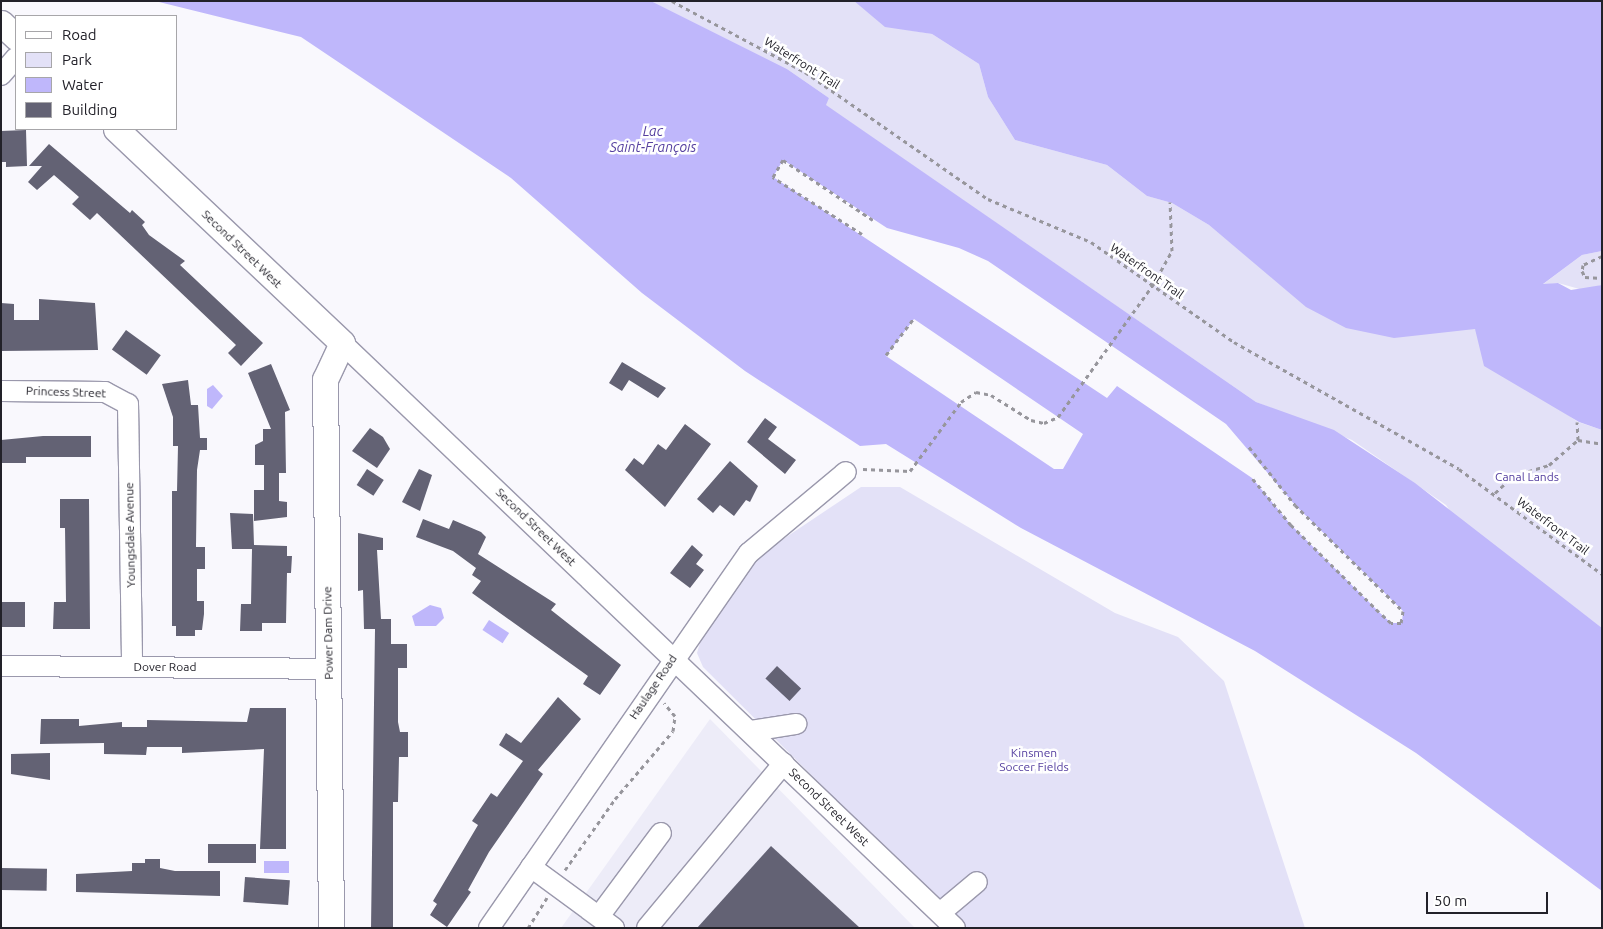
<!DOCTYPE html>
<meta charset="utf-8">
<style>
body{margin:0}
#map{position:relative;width:1603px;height:929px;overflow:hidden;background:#f9f8fd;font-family:Ubuntu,sans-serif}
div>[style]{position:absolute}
.built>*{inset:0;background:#edecf8}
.green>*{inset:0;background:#e3e1f7}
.water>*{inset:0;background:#bfb7fb;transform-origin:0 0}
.building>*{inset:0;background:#636274;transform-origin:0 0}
.path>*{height:3px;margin-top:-1.5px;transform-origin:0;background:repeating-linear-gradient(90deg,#97969c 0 4px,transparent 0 8px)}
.roads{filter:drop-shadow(1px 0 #9a98ac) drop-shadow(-1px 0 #9a98ac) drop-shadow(0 1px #9a98ac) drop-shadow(0 -1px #9a98ac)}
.minor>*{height:20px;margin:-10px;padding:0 10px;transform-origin:10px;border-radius:10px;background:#fff}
.major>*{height:25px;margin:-12.5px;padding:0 12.5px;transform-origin:12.5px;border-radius:12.5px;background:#fff}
span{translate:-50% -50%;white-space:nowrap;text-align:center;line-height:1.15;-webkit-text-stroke:5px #fff;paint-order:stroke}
.street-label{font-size:12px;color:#222129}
.park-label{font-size:12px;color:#5640a0}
.water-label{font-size:14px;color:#553f9f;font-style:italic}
.frame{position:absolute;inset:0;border:2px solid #222129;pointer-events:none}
.legend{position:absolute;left:15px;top:15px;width:162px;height:115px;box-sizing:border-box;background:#fff;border:1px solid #a7a6a9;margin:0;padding:6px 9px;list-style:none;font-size:15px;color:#222129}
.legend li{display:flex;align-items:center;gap:10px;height:25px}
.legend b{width:25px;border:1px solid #a7a6a9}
.scale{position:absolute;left:1426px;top:892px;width:122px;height:22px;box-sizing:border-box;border:2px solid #222129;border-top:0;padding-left:6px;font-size:15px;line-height:18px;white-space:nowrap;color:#222129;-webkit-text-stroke:4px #fff;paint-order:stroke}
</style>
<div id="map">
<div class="built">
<i style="clip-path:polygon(710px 719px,915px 928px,561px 928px)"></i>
</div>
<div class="green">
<i style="clip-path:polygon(651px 1px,854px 1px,885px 26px,932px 34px,979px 64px,988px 97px,1015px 140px,1107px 165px,1147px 196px,1172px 203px,1209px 225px,1274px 279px,1475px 329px,1533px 391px,1578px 422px,1602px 430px,1602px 628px,1452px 514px,1446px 505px,1352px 440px,1256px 402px,825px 105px,829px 98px,787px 69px)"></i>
<i style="clip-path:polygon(1602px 251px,1602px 285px,1583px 290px,1558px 283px,1542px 285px,1582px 255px)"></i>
<i style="clip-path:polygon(861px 487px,900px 487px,1115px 613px,1178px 637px,1224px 681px,1305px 928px,965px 928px,703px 667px,697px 653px,701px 639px,761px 554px)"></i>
</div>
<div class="water">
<i style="clip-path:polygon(evenodd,155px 1px,651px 1px,787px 69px,829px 98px,826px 105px,1256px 402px,1334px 430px,1415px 483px,1602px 628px,1602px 891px,1416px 753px,1255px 651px,1021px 528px,886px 444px,860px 446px,745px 371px,642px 293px,511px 178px,301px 37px,155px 1px,783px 160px,887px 228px,959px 248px,988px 261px,1226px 424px,1295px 505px,1403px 611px,1402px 623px,1391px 623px,1379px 612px,1291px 525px,1252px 478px,1117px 386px,1107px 398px,773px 177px,783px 160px,155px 1px,914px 319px,1083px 434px,1063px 469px,1054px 469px,886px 356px,914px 319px)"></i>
<i style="clip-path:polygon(854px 1px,1602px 1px,1602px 251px,1582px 255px,1543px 284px,1558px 283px,1571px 290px,1602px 285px,1602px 430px,1579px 422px,1484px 366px,1475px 329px,1394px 338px,1346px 328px,1306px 307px,1209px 225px,1172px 203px,1147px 196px,1107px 165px,1015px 140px,988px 97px,979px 64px,932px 34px,885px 27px)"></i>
<i style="clip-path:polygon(213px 385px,223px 396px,212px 409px,207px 406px,207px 389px)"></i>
<i style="clip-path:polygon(430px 605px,441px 608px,444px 618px,436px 626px,415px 626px,412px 616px)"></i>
<i style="left:489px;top:620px;width:24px;height:12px;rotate:33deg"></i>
<i style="left:264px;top:861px;width:25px;height:12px"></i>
</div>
<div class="building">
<i style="clip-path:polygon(26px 130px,27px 166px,6px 167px,6px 162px,1px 162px,1px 131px)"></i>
<i style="clip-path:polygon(49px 144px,130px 213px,132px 210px,145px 222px,142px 225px,149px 235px,185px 261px,180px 265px,263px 343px,241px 366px,228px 353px,236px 345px,97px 213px,90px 220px,72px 204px,79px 197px,54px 175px,37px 190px,28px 182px,42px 166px,29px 166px)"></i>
<i style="clip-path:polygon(39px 299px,95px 303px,98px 350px,1px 351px,1px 303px,14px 304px,14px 320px,39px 320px)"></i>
<i style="left:126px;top:330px;width:43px;height:24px;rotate:36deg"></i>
<i style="clip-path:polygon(622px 362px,666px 388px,658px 398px,629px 380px,622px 391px,609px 383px)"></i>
<i style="clip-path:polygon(271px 364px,290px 410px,285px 412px,286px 473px,279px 473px,279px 501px,287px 502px,287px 517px,254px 521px,254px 490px,264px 490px,264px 465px,255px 465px,255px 445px,263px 441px,263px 429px,271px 429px,248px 373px)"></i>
<i style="clip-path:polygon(188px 380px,191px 405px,198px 405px,200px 438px,207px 438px,207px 450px,200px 450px,197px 470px,196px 547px,205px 547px,205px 569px,197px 569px,197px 601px,204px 601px,204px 614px,202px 630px,195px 630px,195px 636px,176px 636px,176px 626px,172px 626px,172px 491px,177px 491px,178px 446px,173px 446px,173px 417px,162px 384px)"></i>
<i style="clip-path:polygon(765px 418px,777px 427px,768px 439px,796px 460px,785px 474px,747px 442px)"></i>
<i style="clip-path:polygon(685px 424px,711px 444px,665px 507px,625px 470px,634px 458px,643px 465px,658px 444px,666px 450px)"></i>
<i style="clip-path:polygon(370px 428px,383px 437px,390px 449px,377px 468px,352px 451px)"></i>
<i style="clip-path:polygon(43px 436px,91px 436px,91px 457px,26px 457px,26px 463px,1px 463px,1px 440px)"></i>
<i style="clip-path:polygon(730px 461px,758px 486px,750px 502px,746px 500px,734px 516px,720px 505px,713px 513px,697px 499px)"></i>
<i style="left:367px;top:469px;width:20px;height:19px;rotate:33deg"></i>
<i style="clip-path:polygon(419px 469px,432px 475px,420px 511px,402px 502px)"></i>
<i style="clip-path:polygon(60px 499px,89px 499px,90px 629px,53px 629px,54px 602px,66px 602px,65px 528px,60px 528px)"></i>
<i style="clip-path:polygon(230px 513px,253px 514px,254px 545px,287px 546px,287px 556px,292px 556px,291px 573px,287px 573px,286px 623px,262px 623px,262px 631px,240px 631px,241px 604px,251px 604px,252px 549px,232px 549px)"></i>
<i style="clip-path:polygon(423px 519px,449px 529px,453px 520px,481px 532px,486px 537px,478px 554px,556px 604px,551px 610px,621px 665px,600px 695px,583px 684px,588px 676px,472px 593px,481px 581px,472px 575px,476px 568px,453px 551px,416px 537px)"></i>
<i style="clip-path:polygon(358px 533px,383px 538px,383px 550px,377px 550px,381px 619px,391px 619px,391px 644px,407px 644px,407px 668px,398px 668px,398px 722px,400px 732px,408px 732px,408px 757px,399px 757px,398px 802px,393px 802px,393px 928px,371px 928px,375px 629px,364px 629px,363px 590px,358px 591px)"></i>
<i style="clip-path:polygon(692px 545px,703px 555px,696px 564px,704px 570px,690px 588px,670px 573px)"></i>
<i style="left:1px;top:602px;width:24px;height:25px"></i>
<i style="left:777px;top:666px;width:33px;height:17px;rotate:43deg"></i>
<i style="clip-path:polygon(558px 697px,581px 719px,538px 770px,543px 774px,489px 852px,468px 890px,471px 892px,447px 927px,430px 915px,437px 904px,433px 901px,478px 825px,472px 821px,491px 793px,497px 797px,523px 761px,499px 745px,506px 733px,521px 743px)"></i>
<i style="clip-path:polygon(250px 708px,286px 708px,286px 849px,260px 849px,264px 749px,182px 753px,182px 747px,147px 747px,146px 755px,104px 754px,104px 743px,40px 744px,41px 719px,79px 719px,79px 726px,122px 722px,122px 727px,147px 727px,147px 720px,247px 722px)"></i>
<i style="clip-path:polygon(50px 753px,50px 780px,11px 774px,11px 754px)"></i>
<i style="left:208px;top:844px;width:48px;height:19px"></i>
<i style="clip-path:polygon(771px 846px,860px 928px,697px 928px)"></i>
<i style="clip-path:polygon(145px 859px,160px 859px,160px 868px,175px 871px,220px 871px,220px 896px,76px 892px,76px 874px,132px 871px,132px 863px,145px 863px)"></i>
<i style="left:1px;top:868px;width:46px;height:22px;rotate:1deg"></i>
<i style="left:245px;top:877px;width:45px;height:25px;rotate:4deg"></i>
</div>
<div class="path">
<i style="left:672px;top:1px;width:151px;rotate:28.1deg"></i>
<i style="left:805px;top:72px;width:223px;rotate:34.8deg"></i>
<i style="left:988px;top:199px;width:112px;rotate:22.7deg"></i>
<i style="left:1091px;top:242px;width:174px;rotate:35deg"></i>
<i style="left:1234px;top:342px;width:258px;rotate:29.4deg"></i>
<i style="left:1459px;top:469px;width:177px;rotate:36.3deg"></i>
<i style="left:862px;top:234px;width:106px;rotate:-147.4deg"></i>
<i style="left:773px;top:177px;width:20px;rotate:-60deg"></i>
<i style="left:783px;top:160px;width:108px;rotate:33.7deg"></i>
<i style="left:1602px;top:256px;width:21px;rotate:155deg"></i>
<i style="left:1583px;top:265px;width:6px;rotate:99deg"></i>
<i style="left:1582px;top:271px;width:7px;rotate:63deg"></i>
<i style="left:1585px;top:277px;width:17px;rotate:3deg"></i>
<i style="left:886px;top:355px;width:46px;rotate:-52.9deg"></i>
<i style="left:1578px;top:440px;width:24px;rotate:9deg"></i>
<i style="left:1249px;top:447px;width:74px;rotate:51.6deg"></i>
<i style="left:1295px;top:505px;width:151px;rotate:44.5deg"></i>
<i style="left:1403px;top:611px;width:12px;rotate:99deg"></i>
<i style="left:1401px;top:623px;width:10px;rotate:180deg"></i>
<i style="left:1391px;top:623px;width:16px;rotate:-137deg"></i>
<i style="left:1379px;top:612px;width:124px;rotate:-135.3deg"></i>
<i style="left:1291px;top:525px;width:61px;rotate:-129.7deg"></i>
<i style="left:863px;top:469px;width:47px;rotate:2.4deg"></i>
<i style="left:910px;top:471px;width:86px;rotate:-53.5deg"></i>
<i style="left:961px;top:402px;width:18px;rotate:-34deg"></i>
<i style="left:976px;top:392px;width:15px;rotate:11deg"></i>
<i style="left:991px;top:395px;width:47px;rotate:32deg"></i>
<i style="left:1031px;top:420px;width:13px;rotate:13deg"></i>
<i style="left:1044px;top:423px;width:15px;rotate:-23deg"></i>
<i style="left:1058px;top:417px;width:163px;rotate:-54.3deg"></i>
<i style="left:1153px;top:285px;width:39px;rotate:-61deg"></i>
<i style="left:1172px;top:251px;width:49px;rotate:-92.3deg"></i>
<i style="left:1495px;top:493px;width:25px;rotate:-43deg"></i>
<i style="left:1513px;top:476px;width:38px;rotate:-17deg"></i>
<i style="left:1549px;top:465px;width:38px;rotate:-41deg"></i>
<i style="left:1578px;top:440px;width:18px;rotate:-93deg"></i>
<i style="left:565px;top:870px;width:87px;rotate:-54.8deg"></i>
<i style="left:615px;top:799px;width:89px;rotate:-49.5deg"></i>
<i style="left:673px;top:731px;width:15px;rotate:-82deg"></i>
<i style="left:675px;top:716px;width:17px;rotate:-130deg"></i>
<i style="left:528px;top:928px;width:36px;rotate:-58deg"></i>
</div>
<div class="roads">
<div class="minor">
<i style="left:1px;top:75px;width:23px;rotate:-49deg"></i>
<i style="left:342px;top:343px;width:847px;rotate:43.66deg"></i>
<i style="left:1px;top:391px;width:104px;rotate:0.6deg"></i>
<i style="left:105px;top:392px;width:26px;rotate:28deg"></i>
<i style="left:128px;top:404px;width:263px;rotate:89.1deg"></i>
<i style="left:1px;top:666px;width:328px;rotate:0.5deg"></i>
<i style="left:751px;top:731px;width:46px;rotate:-8.8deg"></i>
<i style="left:531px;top:867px;width:103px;rotate:36.3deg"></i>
<i style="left:940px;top:913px;width:48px;rotate:-40deg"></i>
<i style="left:600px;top:915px;width:102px;rotate:-53.4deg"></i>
<i style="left:489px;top:928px;width:456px;rotate:-55.3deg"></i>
<i style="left:749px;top:553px;width:126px;rotate:-39.9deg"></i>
<i style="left:647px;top:928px;width:214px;rotate:-50.3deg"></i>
</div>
<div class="major">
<i style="left:1px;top:23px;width:21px;rotate:43deg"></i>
<i style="left:116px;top:129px;width:311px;rotate:43.4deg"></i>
<i style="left:342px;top:343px;width:40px;rotate:115deg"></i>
<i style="left:325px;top:379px;width:549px;rotate:89.37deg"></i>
</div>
</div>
<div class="street-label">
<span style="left:802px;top:63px;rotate:32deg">Waterfront Trail</span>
<span style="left:242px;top:249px;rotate:44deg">Second Street West</span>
<span style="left:1147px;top:271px;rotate:35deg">Waterfront Trail</span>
<span style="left:66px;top:392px;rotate:2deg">Princess Street</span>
<span style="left:1553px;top:526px;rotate:37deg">Waterfront Trail</span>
<span style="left:536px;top:527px;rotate:44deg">Second Street West</span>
<span style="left:130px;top:535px;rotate:-91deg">Youngsdale Avenue</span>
<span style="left:328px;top:633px;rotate:-91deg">Power Dam Drive</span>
<span style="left:165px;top:667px">Dover Road</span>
<span style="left:653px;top:687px;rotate:-56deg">Haulage Road</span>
<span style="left:829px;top:807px;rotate:44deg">Second Street West</span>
</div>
<div class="park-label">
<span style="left:1527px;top:477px">Canal Lands</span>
<span style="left:1034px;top:760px">Kinsmen<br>Soccer Fields</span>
</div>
<div class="water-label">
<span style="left:653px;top:139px">Lac<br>Saint-François</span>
</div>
<div class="frame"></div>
<ul class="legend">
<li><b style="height:6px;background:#fff"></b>Road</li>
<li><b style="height:14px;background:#e3e1f7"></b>Park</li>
<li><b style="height:14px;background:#bfb7fb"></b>Water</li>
<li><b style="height:14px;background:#636274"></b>Building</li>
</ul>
<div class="scale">50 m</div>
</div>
